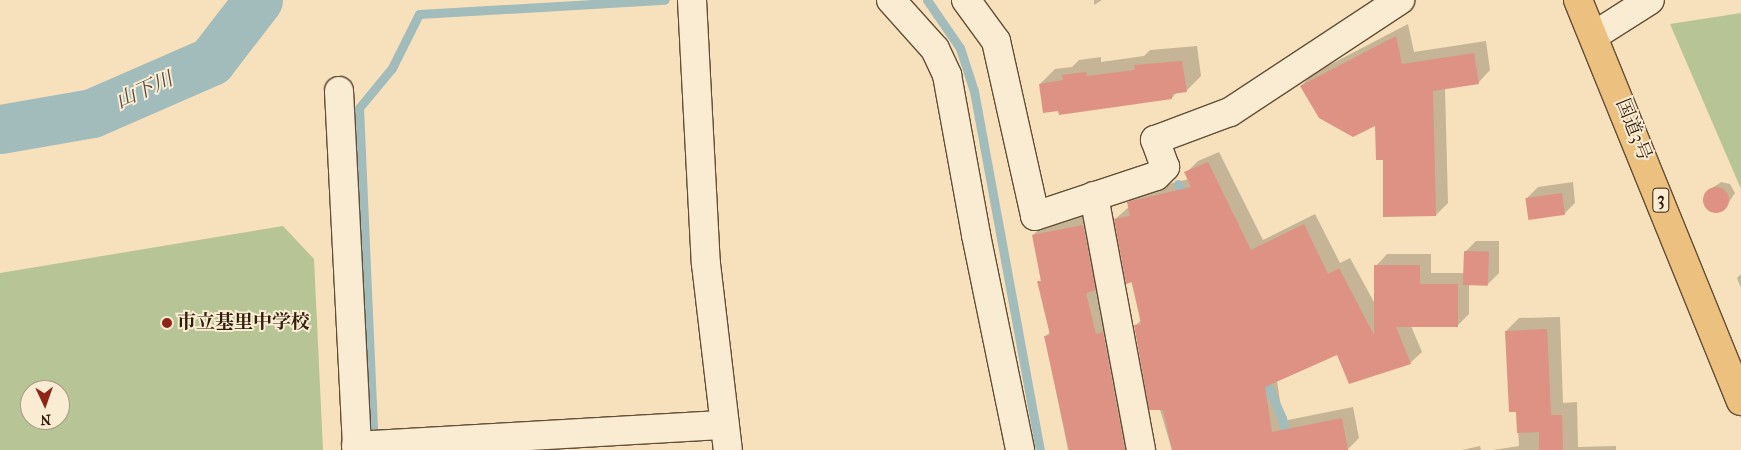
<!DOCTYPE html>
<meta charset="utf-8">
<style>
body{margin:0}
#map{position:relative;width:1741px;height:450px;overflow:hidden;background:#f7e1bc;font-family:"IM FELL French Canon","Noto Serif JP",serif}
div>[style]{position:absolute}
.green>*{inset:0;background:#b7c495}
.shadow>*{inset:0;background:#0003}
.stream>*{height:9px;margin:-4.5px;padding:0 4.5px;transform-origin:4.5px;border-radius:4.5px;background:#a2bbbb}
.river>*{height:49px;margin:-24.5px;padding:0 24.5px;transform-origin:24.5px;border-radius:24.5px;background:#a2bbbb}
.building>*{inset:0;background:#dd9283;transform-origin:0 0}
.round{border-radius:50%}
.roads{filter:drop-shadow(1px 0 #634e37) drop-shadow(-1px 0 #634e37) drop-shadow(0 1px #634e37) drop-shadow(0 -1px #634e37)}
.minor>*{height:28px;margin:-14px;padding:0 14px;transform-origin:14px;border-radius:14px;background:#faecd3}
.highway>*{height:28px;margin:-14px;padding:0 14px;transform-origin:14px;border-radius:14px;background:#ecc07e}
.dots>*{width:14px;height:14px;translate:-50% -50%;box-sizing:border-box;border:2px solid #faecd3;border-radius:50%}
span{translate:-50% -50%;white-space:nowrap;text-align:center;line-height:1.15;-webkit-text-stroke:4px #faecd3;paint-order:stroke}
.shield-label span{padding:1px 4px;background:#faecd3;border:1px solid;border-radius:4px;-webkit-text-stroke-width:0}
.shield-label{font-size:18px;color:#321d0b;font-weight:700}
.street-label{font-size:19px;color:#321d0b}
.poi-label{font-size:19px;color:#321d0b;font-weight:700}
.left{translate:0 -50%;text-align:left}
.water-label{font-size:20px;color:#544c40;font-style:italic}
.north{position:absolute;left:20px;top:380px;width:50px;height:50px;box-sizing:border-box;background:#faecd3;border:1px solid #aa9983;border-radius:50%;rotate:177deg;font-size:14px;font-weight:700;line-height:20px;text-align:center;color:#321d0b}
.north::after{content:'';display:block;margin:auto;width:18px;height:22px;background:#8f2418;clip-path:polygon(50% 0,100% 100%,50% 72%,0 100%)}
</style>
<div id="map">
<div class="green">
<i style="clip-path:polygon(1741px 13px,1741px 189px,1670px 24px)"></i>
<i style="clip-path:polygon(evenodd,283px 226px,314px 259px,323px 450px,0 450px,0 273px,283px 226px,30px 390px,60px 390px,60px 420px,30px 420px,30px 390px)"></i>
</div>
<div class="shadow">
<i style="clip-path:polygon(1094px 0,1102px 0,1094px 5px)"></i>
<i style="clip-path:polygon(1408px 24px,1414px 52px,1486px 41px,1490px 70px,1478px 83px,1445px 88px,1448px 203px,1436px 215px,1384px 159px,1376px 124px,1301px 86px,1314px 73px)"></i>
<i style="clip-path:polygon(1197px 46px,1201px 76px,1186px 91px,1177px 92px,1172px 98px,1040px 84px,1055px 69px,1072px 67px,1079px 60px,1101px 57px,1101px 62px,1144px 56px,1150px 50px)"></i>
<i style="clip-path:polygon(1219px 152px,1263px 240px,1315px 214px,1340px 263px,1350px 258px,1375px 304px,1376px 266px,1387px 254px,1431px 254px,1431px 273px,1465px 273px,1465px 252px,1476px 241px,1499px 241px,1499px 273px,1488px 284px,1469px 284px,1469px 314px,1457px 326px,1411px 326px,1422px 352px,1410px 363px,1338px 353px,1277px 381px,1283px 421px,1353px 407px,1359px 438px,1348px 449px,1172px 450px,1135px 326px,1141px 320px,1115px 219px,1129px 207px,1128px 202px,1140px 191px,1189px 179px,1186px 173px,1198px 161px)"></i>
<i style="clip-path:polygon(1573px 182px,1575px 203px,1564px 214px,1527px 198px,1538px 187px)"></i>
<i style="clip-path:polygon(1721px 182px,1730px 184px,1735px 193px,1725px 208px,1716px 212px,1708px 209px,1704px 200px,1708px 191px)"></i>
<i style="clip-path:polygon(1094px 214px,1128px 450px,1068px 450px,1045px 337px,1050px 332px,1033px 235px,1044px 224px)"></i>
<i style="clip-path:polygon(1741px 274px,1741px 288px,1737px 278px)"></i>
<i style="clip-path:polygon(1560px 317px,1563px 403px,1577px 402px,1578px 447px,1616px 446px,1616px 450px,1493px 450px,1519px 446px,1517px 410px,1506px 331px,1519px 318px)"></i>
<i style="clip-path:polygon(1480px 446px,1481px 450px,1462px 450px)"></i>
</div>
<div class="stream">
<i style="left:927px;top:0;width:58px;rotate:55.5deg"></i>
<i style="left:960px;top:48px;width:45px;rotate:72deg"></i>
<i style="left:974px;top:91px;width:365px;rotate:79.6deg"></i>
<i style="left:1178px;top:184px;width:16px;rotate:63deg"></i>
<i style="left:1263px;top:375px;width:47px;rotate:66.2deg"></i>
<i style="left:1282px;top:418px;width:33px;rotate:78deg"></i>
<i style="left:373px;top:428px;width:320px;rotate:-92.5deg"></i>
<i style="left:359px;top:108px;width:52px;rotate:-50.5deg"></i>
<i style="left:392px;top:68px;width:60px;rotate:-63.4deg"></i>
<i style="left:419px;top:14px;width:246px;rotate:-3.3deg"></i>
</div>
<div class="river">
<i style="left:0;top:129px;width:93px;rotate:-9.9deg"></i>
<i style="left:92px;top:113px;width:130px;rotate:-23.6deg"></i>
<i style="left:211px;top:61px;width:77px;rotate:-52.4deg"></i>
</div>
<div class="building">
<i style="clip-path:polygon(1396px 36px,1402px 64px,1474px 53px,1479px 84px,1433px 91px,1436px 216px,1383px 217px,1383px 160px,1376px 160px,1375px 126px,1353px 137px,1319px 118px,1300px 86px)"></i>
<i style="clip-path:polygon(1182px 61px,1187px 92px,1172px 94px,1172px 99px,1059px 115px,1058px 111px,1043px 113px,1039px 84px,1063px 80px,1062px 75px,1086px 72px,1087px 76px,1135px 70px,1134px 65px)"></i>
<i style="clip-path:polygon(1208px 162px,1251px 250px,1304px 224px,1328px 274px,1339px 268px,1374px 335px,1374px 265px,1420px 265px,1420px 284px,1458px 284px,1458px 327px,1396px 327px,1411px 364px,1349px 384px,1337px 355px,1265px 387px,1272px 432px,1342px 418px,1348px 450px,1172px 450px,1163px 410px,1149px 410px,1134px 325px,1141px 324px,1132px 282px,1126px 284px,1114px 219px,1130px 216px,1127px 202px,1191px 187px,1184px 172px)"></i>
<i class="round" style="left:1703px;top:187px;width:26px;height:26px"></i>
<i style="left:1562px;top:193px;width:22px;height:37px;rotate:82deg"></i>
<i style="clip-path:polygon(1083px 225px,1096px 290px,1086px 293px,1096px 334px,1103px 332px,1125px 450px,1069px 450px,1044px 336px,1050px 335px,1037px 281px,1041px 281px,1032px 235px)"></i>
<i style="left:1464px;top:251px;width:25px;height:34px;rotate:2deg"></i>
<i style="clip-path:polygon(1547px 329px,1551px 415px,1562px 415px,1563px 450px,1539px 450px,1539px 432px,1517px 433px,1516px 412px,1509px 412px,1505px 331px)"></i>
</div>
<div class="roads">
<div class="minor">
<i style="left:692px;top:0;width:264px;rotate:87deg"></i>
<i style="left:706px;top:264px;width:187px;rotate:83.3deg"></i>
<i style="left:891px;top:0;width:66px;rotate:48.1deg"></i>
<i style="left:935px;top:49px;width:29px;rotate:65deg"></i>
<i style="left:947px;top:75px;width:163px;rotate:79.7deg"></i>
<i style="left:976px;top:235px;width:219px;rotate:78.4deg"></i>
<i style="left:966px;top:0;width:51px;rotate:53.8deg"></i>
<i style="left:996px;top:41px;width:179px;rotate:77.4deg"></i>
<i style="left:1035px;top:216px;width:127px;rotate:-18.3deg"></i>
<i style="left:1156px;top:176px;width:13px;rotate:-45deg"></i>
<i style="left:1165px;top:167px;width:29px;rotate:-110deg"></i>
<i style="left:1155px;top:140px;width:80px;rotate:-20.5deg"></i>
<i style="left:1230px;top:112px;width:204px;rotate:-33.4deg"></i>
<i style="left:1595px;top:35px;width:65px;rotate:-32.5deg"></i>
<i style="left:339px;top:91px;width:359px;rotate:87.1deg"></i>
<i style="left:1094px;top:196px;width:258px;rotate:79.5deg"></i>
<i style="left:356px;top:446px;width:369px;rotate:-3.3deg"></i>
</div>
<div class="highway">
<i style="left:1578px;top:0;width:433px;rotate:67.9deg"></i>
</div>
</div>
<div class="dots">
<i style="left:167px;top:323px;background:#8f2418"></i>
</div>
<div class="shield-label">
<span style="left:1661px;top:200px">3</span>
</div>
<div class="street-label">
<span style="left:1633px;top:130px;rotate:68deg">国道3号</span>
</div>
<div class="poi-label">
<span class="left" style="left:177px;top:323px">市立基里中学校</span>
</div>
<div class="water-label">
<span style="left:144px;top:90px;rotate:-24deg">山下川</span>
</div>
<div class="north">N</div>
</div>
